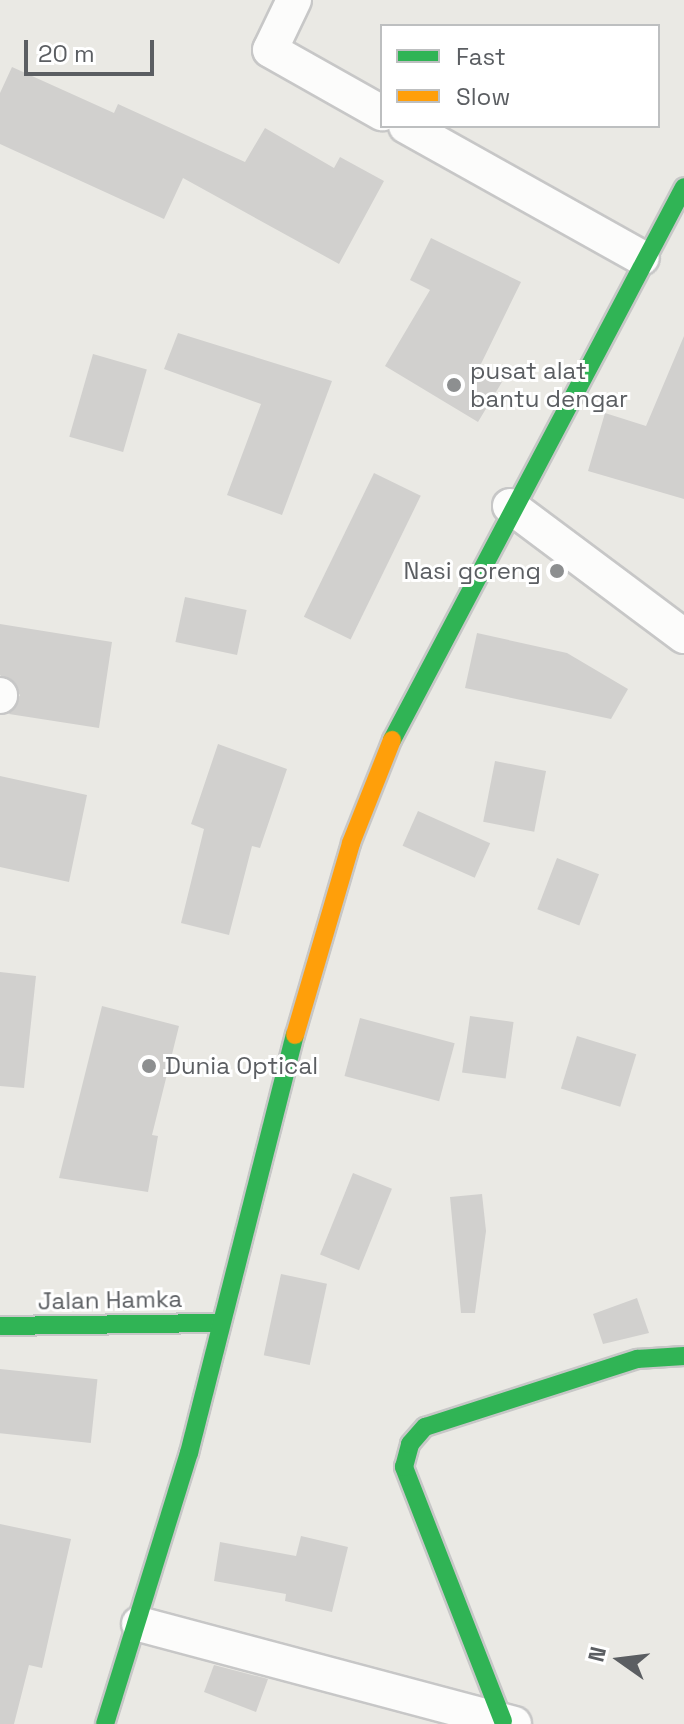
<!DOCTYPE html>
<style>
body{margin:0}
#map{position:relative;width:684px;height:1724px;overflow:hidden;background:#eae9e4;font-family:"Space Grotesk",sans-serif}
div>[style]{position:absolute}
.building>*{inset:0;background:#d1d0ce;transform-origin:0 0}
.roads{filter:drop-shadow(2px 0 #c7c7c7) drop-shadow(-2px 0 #c7c7c7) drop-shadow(0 2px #c7c7c7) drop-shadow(0 -2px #c7c7c7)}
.street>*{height:34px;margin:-17px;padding:0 17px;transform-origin:17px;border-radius:17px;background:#fcfcfb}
.fast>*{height:18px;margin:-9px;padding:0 9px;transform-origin:9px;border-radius:9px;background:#30b455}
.slow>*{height:18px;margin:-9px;padding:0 9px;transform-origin:9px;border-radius:9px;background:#ff9f0a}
.dots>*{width:22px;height:22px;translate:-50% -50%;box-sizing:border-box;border:4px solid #fff;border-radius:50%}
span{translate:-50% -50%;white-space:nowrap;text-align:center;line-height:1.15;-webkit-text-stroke:6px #fff;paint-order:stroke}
.poi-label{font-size:24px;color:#5b5e62}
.left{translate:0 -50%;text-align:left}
.right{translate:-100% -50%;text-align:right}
.street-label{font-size:24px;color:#5b5e62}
.legend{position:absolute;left:380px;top:24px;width:280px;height:104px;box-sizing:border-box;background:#fff;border:2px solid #bdbfc0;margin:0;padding:10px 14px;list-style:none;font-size:24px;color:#5b5e62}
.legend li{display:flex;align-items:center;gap:16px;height:40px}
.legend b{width:40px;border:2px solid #bdbfc0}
.north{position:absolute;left:580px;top:1620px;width:80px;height:80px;-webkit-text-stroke:6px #fff;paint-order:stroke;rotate:284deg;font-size:22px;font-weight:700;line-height:32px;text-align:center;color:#5b5e62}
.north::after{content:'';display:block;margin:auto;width:28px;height:36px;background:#5b5e62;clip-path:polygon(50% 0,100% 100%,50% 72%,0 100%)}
.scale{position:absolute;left:24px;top:40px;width:130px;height:36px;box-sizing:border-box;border:4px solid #5b5e62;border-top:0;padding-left:10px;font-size:24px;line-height:28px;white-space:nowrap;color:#5b5e62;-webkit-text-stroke:6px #fff;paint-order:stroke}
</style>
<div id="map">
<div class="building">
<i style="clip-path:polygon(12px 67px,114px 113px,118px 104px,245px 162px,265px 128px,334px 168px,340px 157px,384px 181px,339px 264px,183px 178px,164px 219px,0 144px,0 93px)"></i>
<i style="clip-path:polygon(431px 238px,521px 282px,479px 368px,502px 382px,478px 422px,385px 366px,430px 290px,410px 280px)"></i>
<i style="clip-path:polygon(178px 333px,332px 381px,282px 515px,227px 495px,261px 404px,164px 369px)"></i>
<i style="clip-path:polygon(684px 336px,684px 499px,588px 471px,605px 413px,646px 426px)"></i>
<i style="left:93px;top:354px;width:56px;height:86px;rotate:16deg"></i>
<i style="left:374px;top:473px;width:52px;height:160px;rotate:26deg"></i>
<i style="left:185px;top:597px;width:63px;height:46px;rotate:12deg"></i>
<i style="clip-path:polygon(0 624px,112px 642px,99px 728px,9px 714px,20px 695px,0 675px)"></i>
<i style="clip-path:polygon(477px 633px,567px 653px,628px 689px,611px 719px,465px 688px)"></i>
<i style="clip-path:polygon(218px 744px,287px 769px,260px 848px,252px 846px,229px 935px,181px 923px,204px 829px,191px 824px)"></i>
<i style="left:495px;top:761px;width:52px;height:62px;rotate:11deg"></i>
<i style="clip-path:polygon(0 776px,87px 795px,69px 882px,0 867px)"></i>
<i style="left:418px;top:811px;width:79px;height:38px;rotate:24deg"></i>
<i style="left:557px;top:858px;width:45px;height:55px;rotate:21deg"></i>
<i style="clip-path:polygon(0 972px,36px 976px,24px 1088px,0 1086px)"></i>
<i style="clip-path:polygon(102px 1006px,179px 1026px,152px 1135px,158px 1136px,148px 1192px,59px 1178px)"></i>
<i style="left:470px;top:1016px;width:44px;height:57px;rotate:8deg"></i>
<i style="left:360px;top:1018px;width:98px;height:60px;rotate:15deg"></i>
<i style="left:577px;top:1036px;width:62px;height:55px;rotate:17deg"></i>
<i style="left:353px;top:1173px;width:42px;height:88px;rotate:22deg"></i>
<i style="clip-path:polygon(482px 1194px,486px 1231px,475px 1313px,461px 1313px,450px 1197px)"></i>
<i style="left:281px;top:1274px;width:47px;height:83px;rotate:12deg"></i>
<i style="clip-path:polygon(637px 1298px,649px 1333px,603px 1344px,593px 1314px)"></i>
<i style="left:0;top:1369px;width:98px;height:64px;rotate:6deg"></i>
<i style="clip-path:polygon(0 1524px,71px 1539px,42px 1668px,29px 1665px,14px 1724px,0 1724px)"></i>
<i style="clip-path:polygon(301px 1536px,348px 1547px,332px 1612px,285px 1601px,286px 1594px,214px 1581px,220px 1542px,296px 1556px)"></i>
<i style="clip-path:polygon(214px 1665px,268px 1679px,256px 1712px,204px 1692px)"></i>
</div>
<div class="roads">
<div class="street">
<i style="left:294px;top:0;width:55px;rotate:115.6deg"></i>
<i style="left:270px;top:50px;width:129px;rotate:29.4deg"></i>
<i style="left:406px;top:126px;width:270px;rotate:29.2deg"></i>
<i style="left:510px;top:506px;width:217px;rotate:36.8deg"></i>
<i style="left:0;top:696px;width:1px;rotate:-90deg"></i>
<i style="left:139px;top:1624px;width:388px;rotate:14.9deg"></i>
</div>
<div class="fast">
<i style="left:392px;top:740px;width:625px;rotate:-62.16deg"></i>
<i style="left:0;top:1326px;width:220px;rotate:-0.8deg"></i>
<i style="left:503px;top:1721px;width:273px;rotate:-111.3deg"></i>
<i style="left:404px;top:1467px;width:24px;rotate:-75deg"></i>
<i style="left:410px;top:1444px;width:23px;rotate:-49deg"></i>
<i style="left:425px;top:1427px;width:223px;rotate:-17.8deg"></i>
<i style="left:637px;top:1359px;width:47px;rotate:-3.7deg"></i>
<i style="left:105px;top:1724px;width:284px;rotate:-72.8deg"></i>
<i style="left:189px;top:1453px;width:431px;rotate:-75.8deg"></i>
</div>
<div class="slow">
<i style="left:295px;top:1035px;width:200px;rotate:-73.7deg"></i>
<i style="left:351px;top:843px;width:111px;rotate:-68.3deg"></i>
</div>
</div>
<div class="dots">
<i style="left:454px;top:385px;background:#8d8f90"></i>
<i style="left:557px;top:571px;background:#8d8f90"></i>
<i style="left:149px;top:1066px;background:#8d8f90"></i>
</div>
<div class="poi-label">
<span class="left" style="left:470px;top:385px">pusat alat<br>bantu dengar</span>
<span class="right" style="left:541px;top:571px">Nasi goreng</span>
<span class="left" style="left:165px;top:1066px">Dunia Optical</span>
</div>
<div class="street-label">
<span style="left:110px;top:1300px;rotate:-1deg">Jalan Hamka</span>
</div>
<ul class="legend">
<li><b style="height:10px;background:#30b455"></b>Fast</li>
<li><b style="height:10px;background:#ff9f0a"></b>Slow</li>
</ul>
<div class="north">N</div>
<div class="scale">20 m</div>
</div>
